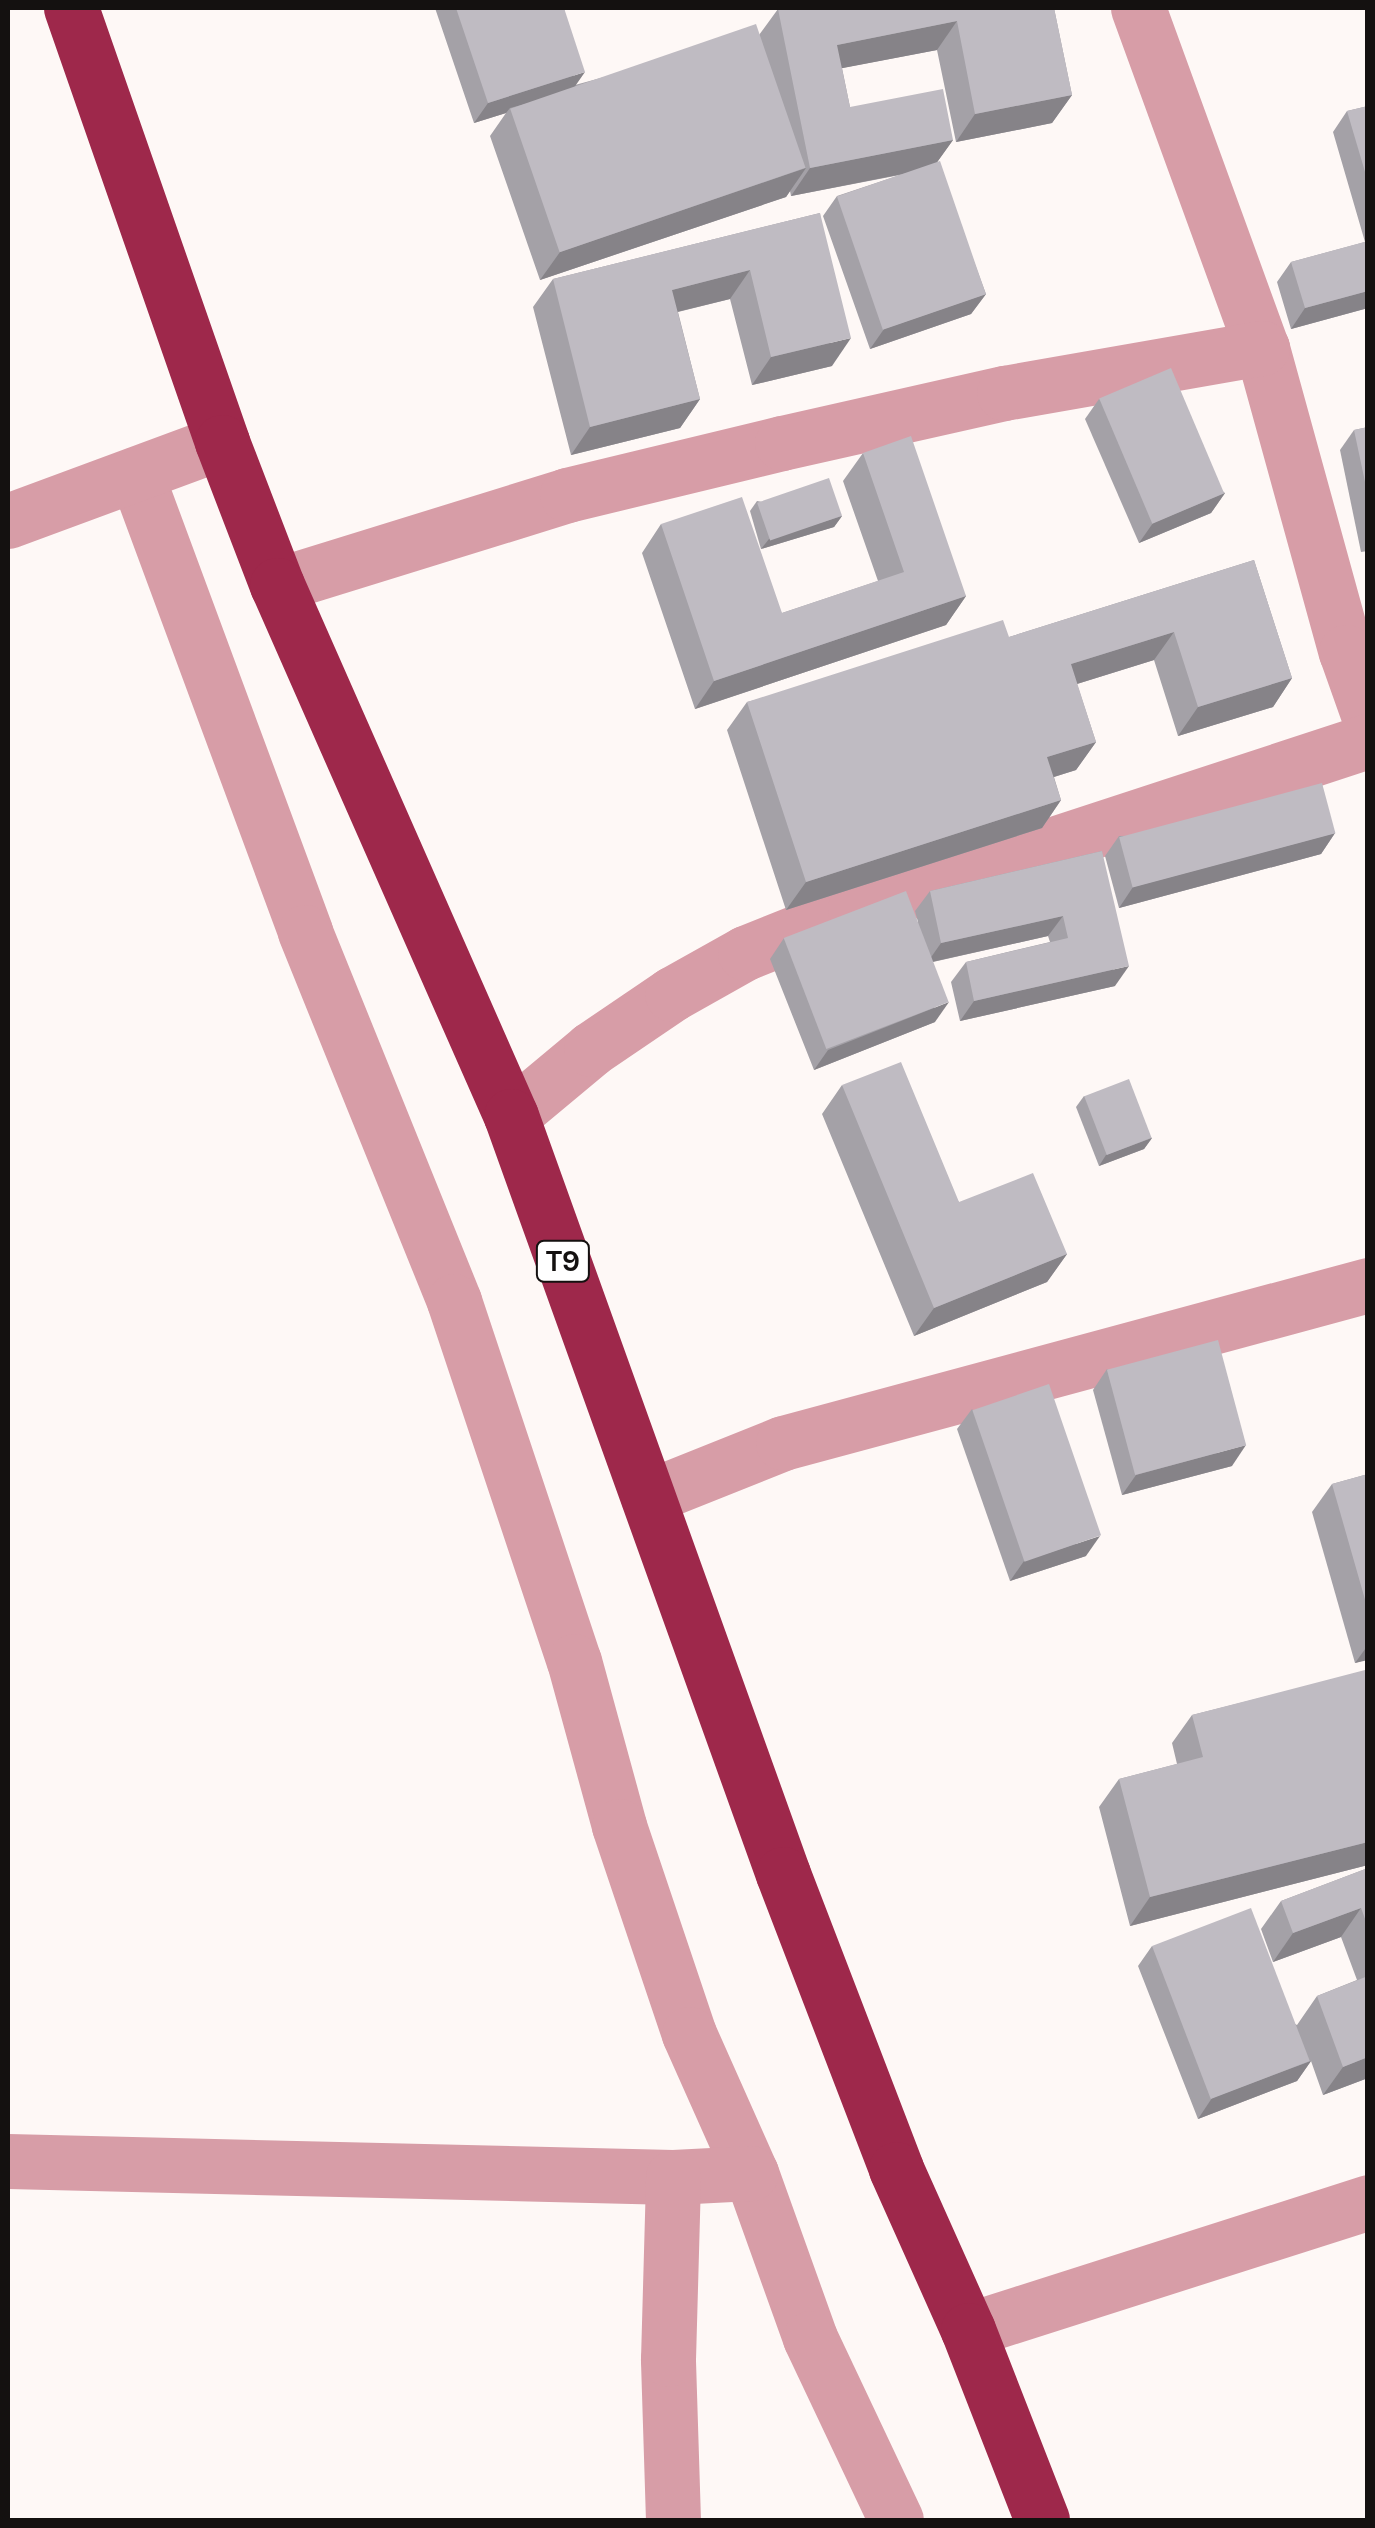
<!DOCTYPE html>
<style>
body{margin:0}
#map{position:relative;width:1375px;height:2528px;overflow:hidden;background:#fef8f6;font-family:Karla,sans-serif}
div>[style]{position:absolute}
.minor>*{height:55px;margin:-27.5px;padding:0 27.5px;transform-origin:27.5px;border-radius:27.5px;background:#d79da7}
.highway>*{height:55px;margin:-27.5px;padding:0 27.5px;transform-origin:27.5px;border-radius:27.5px;background:#9e284b}
.wall>*{inset:0;background:#a4a1a7}
.shaded-wall>*{inset:0;background:#868388}
.building>*{inset:0;background:#bfbbc2;transform-origin:0 0}
span{translate:-50% -50%;white-space:nowrap;text-align:center;line-height:1.15;-webkit-text-stroke:8px #fff;paint-order:stroke}
.shield-label span{padding:2px 8px;background:#fff;border:2px solid;border-radius:8px;-webkit-text-stroke-width:0}
.shield-label{font-size:30px;color:#141110;font-weight:700}
.frame{position:absolute;inset:0;border:10px solid #141110;pointer-events:none}
</style>
<div id="map">
<div class="minor">
<i style="left:1138px;top:8px;width:362px;rotate:70deg"></i>
<i style="left:1262px;top:348px;width:315px;rotate:74.6deg"></i>
<i style="left:1346px;top:652px;width:66px;rotate:70.5deg"></i>
<i style="left:136px;top:474px;width:488px;rotate:69.7deg"></i>
<i style="left:305px;top:932px;width:398px;rotate:68deg"></i>
<i style="left:454px;top:1301px;width:379px;rotate:71.6deg"></i>
<i style="left:574px;top:1661px;width:171px;rotate:74.7deg"></i>
<i style="left:619px;top:1826px;width:219px;rotate:71.4deg"></i>
<i style="left:689px;top:2034px;width:152px;rotate:66deg"></i>
<i style="left:751px;top:2173px;width:175px;rotate:70.3deg"></i>
<i style="left:810px;top:2338px;width:201px;rotate:64.7deg"></i>
<i style="left:8px;top:521px;width:228px;rotate:-20.3deg"></i>
<i style="left:277px;top:585px;width:304px;rotate:-17.2deg"></i>
<i style="left:567px;top:495px;width:221px;rotate:-13.6deg"></i>
<i style="left:782px;top:443px;width:228px;rotate:-12.7deg"></i>
<i style="left:1004px;top:393px;width:262px;rotate:-9.9deg"></i>
<i style="left:511px;top:1116px;width:104px;rotate:-39.9deg"></i>
<i style="left:591px;top:1049px;width:98px;rotate:-34.2deg"></i>
<i style="left:672px;top:994px;width:84px;rotate:-29.3deg"></i>
<i style="left:745px;top:953px;width:118px;rotate:-21.8deg"></i>
<i style="left:855px;top:909px;width:540px;rotate:-18.13deg"></i>
<i style="left:648px;top:1497px;width:145px;rotate:-21.8deg"></i>
<i style="left:783px;top:1443px;width:606px;rotate:-15.11deg"></i>
<i style="left:8px;top:2161px;width:665px;rotate:1.38deg"></i>
<i style="left:673px;top:2177px;width:78px;rotate:-2.9deg"></i>
<i style="left:968px;top:2330px;width:420px;rotate:-17.7deg"></i>
<i style="left:673px;top:2520px;width:161px;rotate:-91.8deg"></i>
<i style="left:668px;top:2359px;width:182px;rotate:-88.4deg"></i>
</div>
<div class="highway">
<i style="left:71px;top:8px;width:460px;rotate:70.8deg"></i>
<i style="left:222px;top:442px;width:153px;rotate:69deg"></i>
<i style="left:277px;top:585px;width:580px;rotate:66.22deg"></i>
<i style="left:511px;top:1116px;width:805px;rotate:70.26deg"></i>
<i style="left:783px;top:1874px;width:316px;rotate:69deg"></i>
<i style="left:896px;top:2169px;width:176px;rotate:65.9deg"></i>
<i style="left:968px;top:2330px;width:204px;rotate:68.7deg"></i>
</div>
<div class="wall">
<i style="clip-path:polygon(435px 8px,564px 8px,575px 85px,759px 35px,778px 9px,1054px 8px,1072px 95px,1052px 123px,956px 142px,937px 50px,842px 68px,850px 107px,953px 140px,937px 162px,986px 294px,971px 314px,870px 349px,823px 216px,837px 196px,900px 175px,791px 196px,790px 191px,786px 197px,540px 280px,490px 136px,506px 113px,474px 123px)"></i>
<i style="clip-path:polygon(1368px 106px,1368px 308px,1291px 329px,1277px 282px,1291px 262px,1365px 242px,1333px 132px,1347px 111px)"></i>
<i style="clip-path:polygon(820px 213px,832px 366px,752px 385px,730px 299px,678px 312px,700px 399px,680px 428px,571px 455px,533px 307px,553px 279px)"></i>
<i style="clip-path:polygon(1099px 399px,1225px 493px,1211px 513px,1139px 543px,1085px 419px)"></i>
<i style="clip-path:polygon(1368px 427px,1368px 551px,1361px 552px,1340px 450px,1354px 430px)"></i>
<i style="clip-path:polygon(863px 453px,966px 596px,946px 625px,695px 709px,642px 553px,661px 524px,782px 613px,878px 581px,843px 481px)"></i>
<i style="clip-path:polygon(757px 501px,842px 516px,834px 527px,761px 549px,750px 511px)"></i>
<i style="clip-path:polygon(1254px 560px,1292px 678px,1273px 707px,1178px 736px,1154px 660px,1077px 684px,1096px 742px,1076px 770px,1054px 777px,1061px 800px,1042px 828px,786px 910px,727px 730px,747px 702px,1009px 637px)"></i>
<i style="clip-path:polygon(1335px 833px,1321px 854px,1119px 908px,1105px 856px,1119px 836px)"></i>
<i style="clip-path:polygon(1102px 851px,1115px 986px,960px 1021px,951px 982px,966px 962px,1050px 942px,1048px 936px,933px 962px,935px 1022px,814px 1070px,770px 959px,784px 938px,918px 922px,915px 911px,930px 891px)"></i>
<i style="clip-path:polygon(842px 1085px,959px 1202px,1067px 1254px,1047px 1282px,914px 1336px,822px 1114px)"></i>
<i style="clip-path:polygon(1084px 1096px,1152px 1138px,1144px 1149px,1099px 1166px,1076px 1107px)"></i>
<i style="clip-path:polygon(1107px 1369px,1232px 1466px,1122px 1495px,1093px 1390px)"></i>
<i style="clip-path:polygon(972px 1409px,1086px 1556px,1010px 1581px,957px 1429px)"></i>
<i style="clip-path:polygon(1368px 1474px,1368px 1659px,1355px 1663px,1312px 1512px,1332px 1484px)"></i>
<i style="clip-path:polygon(1368px 1669px,1368px 1865px,1130px 1926px,1099px 1807px,1119px 1779px,1177px 1764px,1172px 1743px,1192px 1715px,1365px 1672px)"></i>
<i style="clip-path:polygon(1368px 1868px,1368px 2078px,1323px 2095px,1311px 2061px,1297px 2081px,1198px 2119px,1138px 1966px,1152px 1946px,1297px 2025px,1317px 1996px,1357px 1980px,1341px 1937px,1273px 1962px,1261px 1929px,1281px 1901px)"></i>
</div>
<div class="shaded-wall">
<i style="clip-path:polygon(957px 21px,937px 50px,817px 73px,837px 45px)"></i>
<i style="clip-path:polygon(585px 72px,571px 92px,510px 108px,506px 113px,474px 123px,488px 103px)"></i>
<i style="clip-path:polygon(1072px 95px,1052px 123px,956px 142px,975px 114px)"></i>
<i style="clip-path:polygon(953px 140px,933px 168px,791px 196px,810px 168px)"></i>
<i style="clip-path:polygon(806px 168px,786px 197px,540px 280px,560px 252px)"></i>
<i style="clip-path:polygon(750px 270px,730px 299px,652px 318px,672px 290px)"></i>
<i style="clip-path:polygon(1368px 291px,1368px 308px,1291px 329px,1305px 308px)"></i>
<i style="clip-path:polygon(986px 294px,971px 314px,870px 349px,884px 329px)"></i>
<i style="clip-path:polygon(851px 338px,832px 366px,752px 385px,771px 357px)"></i>
<i style="clip-path:polygon(700px 399px,680px 428px,571px 455px,590px 427px)"></i>
<i style="clip-path:polygon(1225px 493px,1211px 513px,1139px 543px,1153px 523px)"></i>
<i style="clip-path:polygon(842px 516px,834px 527px,761px 549px,769px 539px)"></i>
<i style="clip-path:polygon(966px 596px,946px 625px,695px 709px,714px 681px)"></i>
<i style="clip-path:polygon(1174px 632px,1154px 660px,1051px 692px,1071px 664px)"></i>
<i style="clip-path:polygon(1292px 678px,1273px 707px,1178px 736px,1198px 707px)"></i>
<i style="clip-path:polygon(1096px 742px,1076px 770px,1028px 785px,1047px 757px)"></i>
<i style="clip-path:polygon(1061px 800px,1042px 828px,786px 910px,806px 882px)"></i>
<i style="clip-path:polygon(1335px 833px,1321px 854px,1119px 908px,1133px 887px)"></i>
<i style="clip-path:polygon(1063px 916px,1048px 936px,927px 963px,941px 943px)"></i>
<i style="clip-path:polygon(1129px 966px,1115px 986px,960px 1021px,974px 1001px)"></i>
<i style="clip-path:polygon(949px 1002px,935px 1022px,814px 1070px,828px 1050px)"></i>
<i style="clip-path:polygon(1152px 1138px,1144px 1149px,1099px 1166px,1106px 1155px)"></i>
<i style="clip-path:polygon(1067px 1254px,1047px 1282px,914px 1336px,934px 1308px)"></i>
<i style="clip-path:polygon(1246px 1445px,1232px 1466px,1122px 1495px,1136px 1475px)"></i>
<i style="clip-path:polygon(1100px 1536px,1086px 1556px,1010px 1581px,1024px 1561px)"></i>
<i style="clip-path:polygon(1368px 1645px,1368px 1660px,1355px 1663px)"></i>
<i style="clip-path:polygon(1368px 1842px,1368px 1865px,1130px 1926px,1150px 1897px)"></i>
<i style="clip-path:polygon(1361px 1908px,1341px 1937px,1273px 1962px,1293px 1933px)"></i>
<i style="clip-path:polygon(1368px 2057px,1368px 2078px,1323px 2095px,1343px 2067px)"></i>
<i style="clip-path:polygon(1311px 2061px,1297px 2081px,1198px 2119px,1212px 2098px)"></i>
</div>
<div class="building">
<i style="clip-path:polygon(456px 8px,564px 8px,585px 72px,488px 103px)"></i>
<i style="clip-path:polygon(785px 8px,1054px 8px,1072px 95px,975px 114px,957px 21px,837px 45px,850px 107px,943px 89px,953px 140px,810px 168px,778px 9px)"></i>
<i style="left:756px;top:24px;width:152px;height:260px;rotate:71deg"></i>
<i style="clip-path:polygon(1368px 106px,1368px 182px,1347px 111px)"></i>
<i style="left:940px;top:161px;width:141px;height:109px;rotate:71deg"></i>
<i style="clip-path:polygon(820px 213px,851px 338px,771px 357px,750px 270px,672px 290px,700px 399px,590px 427px,553px 279px)"></i>
<i style="clip-path:polygon(1368px 241px,1368px 291px,1305px 308px,1291px 262px)"></i>
<i style="left:1171px;top:368px;width:136px;height:78px;rotate:67deg"></i>
<i style="clip-path:polygon(1368px 427px,1368px 496px,1354px 430px)"></i>
<i style="clip-path:polygon(911px 436px,966px 596px,714px 681px,661px 524px,742px 497px,782px 613px,904px 572px,863px 453px)"></i>
<i style="left:829px;top:478px;width:40px;height:76px;rotate:71deg"></i>
<i style="clip-path:polygon(1254px 560px,1292px 678px,1198px 707px,1174px 632px,1071px 664px,1096px 742px,1047px 757px,1061px 800px,806px 882px,747px 702px,1003px 620px,1009px 637px)"></i>
<i style="left:1322px;top:783px;width:52px;height:210px;rotate:75deg"></i>
<i style="clip-path:polygon(1102px 851px,1129px 966px,974px 1001px,966px 962px,1068px 938px,1063px 916px,941px 943px,930px 891px)"></i>
<i style="left:906px;top:891px;width:119px;height:131px;rotate:69deg"></i>
<i style="clip-path:polygon(901px 1062px,959px 1202px,1033px 1173px,1067px 1254px,934px 1308px,842px 1085px)"></i>
<i style="left:1129px;top:1079px;width:63px;height:48px;rotate:69deg"></i>
<i style="left:1218px;top:1340px;width:109px;height:115px;rotate:75deg"></i>
<i style="left:1049px;top:1384px;width:160px;height:81px;rotate:71deg"></i>
<i style="clip-path:polygon(1368px 1474px,1368px 1610px,1332px 1484px)"></i>
<i style="clip-path:polygon(1365px 1670px,1368px 1680px,1368px 1842px,1150px 1897px,1119px 1779px,1203px 1757px,1192px 1715px)"></i>
<i style="clip-path:polygon(1368px 1868px,1368px 1927px,1361px 1908px,1293px 1933px,1281px 1901px)"></i>
<i style="left:1251px;top:1908px;width:164px;height:106px;rotate:69deg"></i>
<i style="clip-path:polygon(1368px 1976px,1368px 2057px,1343px 2067px,1317px 1996px)"></i>
</div>
<div class="shield-label">
<span style="left:563px;top:1261px">T9</span>
</div>
<div class="frame"></div>
</div>
